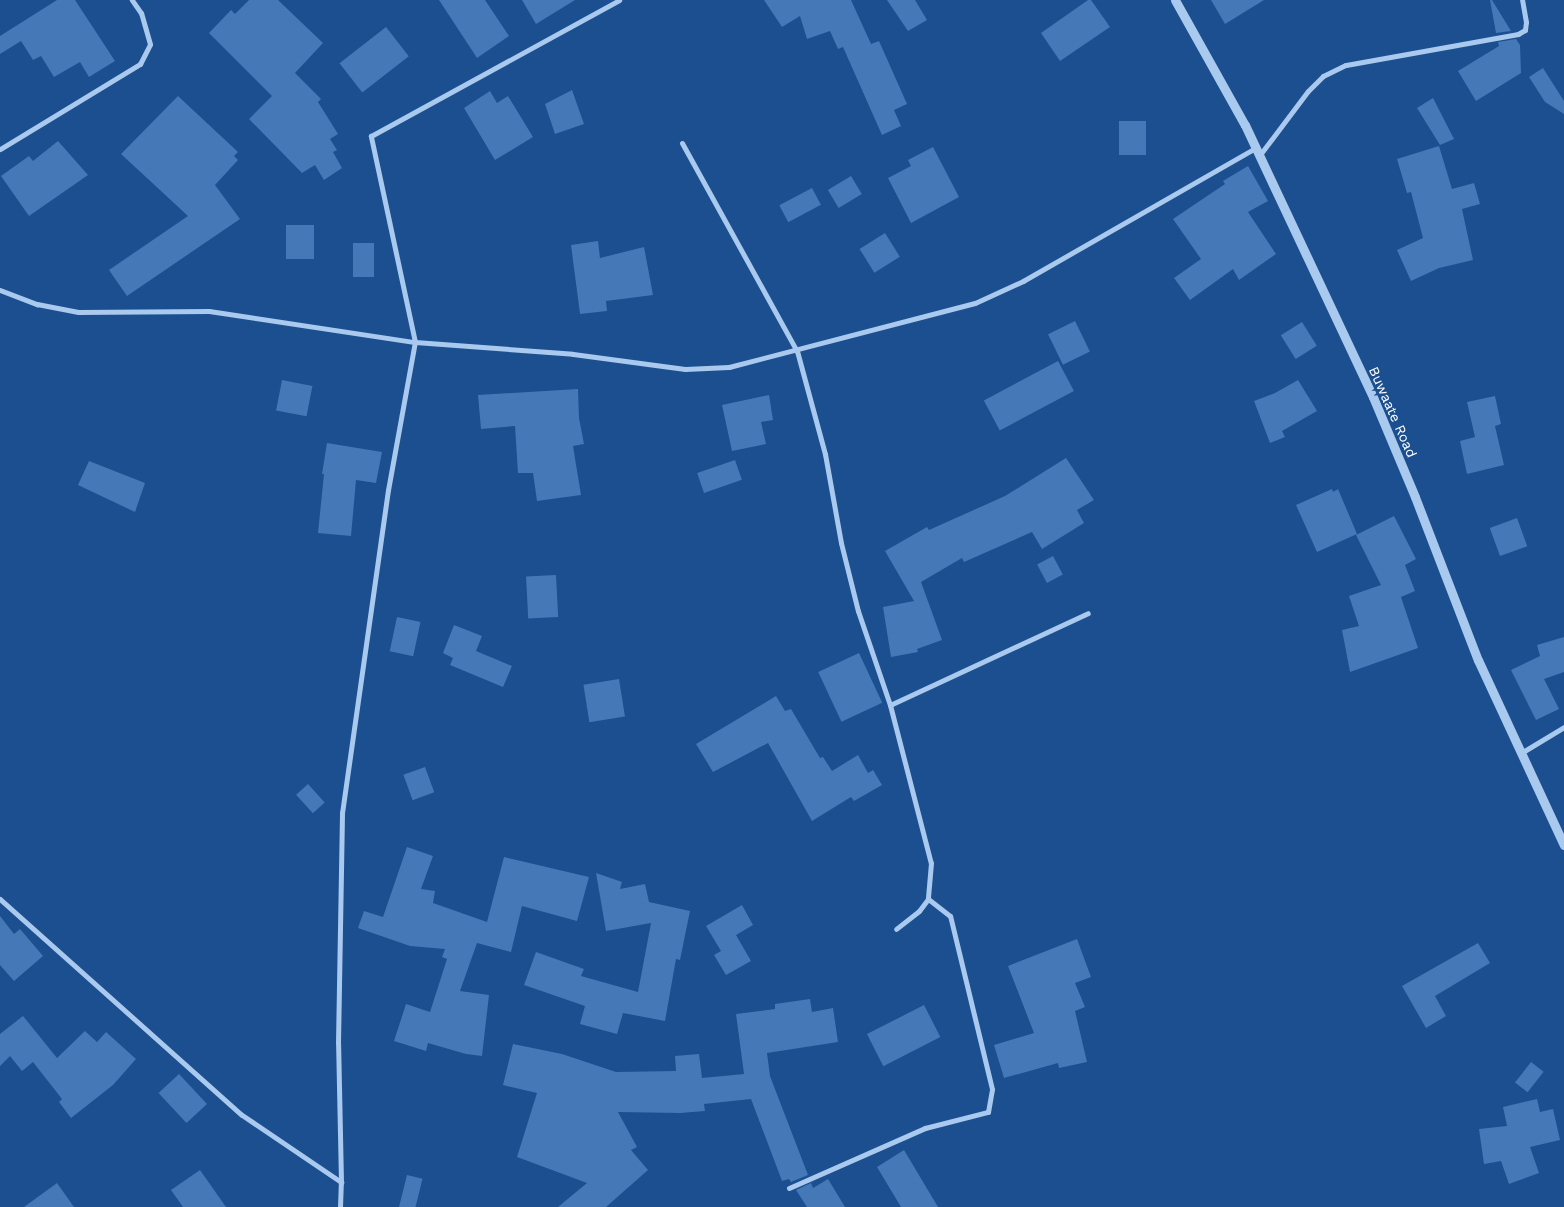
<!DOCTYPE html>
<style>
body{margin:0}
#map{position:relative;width:1564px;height:1207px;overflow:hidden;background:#1b4f8f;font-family:"Work Sans",sans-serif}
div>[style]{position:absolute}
.building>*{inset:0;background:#4478b7;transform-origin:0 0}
.minor>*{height:5px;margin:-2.5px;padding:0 2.5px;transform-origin:2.5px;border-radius:2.5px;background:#a9c9ee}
.tertiary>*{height:9px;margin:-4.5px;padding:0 4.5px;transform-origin:4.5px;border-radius:4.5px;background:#a9c9ee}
span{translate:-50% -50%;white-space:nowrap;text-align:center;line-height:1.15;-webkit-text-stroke:4.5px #1b4f8f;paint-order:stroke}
.street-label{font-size:14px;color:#fff}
</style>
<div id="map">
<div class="building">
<i style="clip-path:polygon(57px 0,75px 0,115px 61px,89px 77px,80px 62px,54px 77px,41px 56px,33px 60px,21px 41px,0 54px,0 36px)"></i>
<i style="clip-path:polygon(249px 0,278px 0,323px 43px,295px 73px,321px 99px,318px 102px,338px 134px,330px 139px,337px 150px,333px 152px,342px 168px,324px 180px,315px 165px,302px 173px,249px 119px,272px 96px,209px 33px,231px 10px,235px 14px)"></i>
<i style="clip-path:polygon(439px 0,485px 0,509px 36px,477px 58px)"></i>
<i style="clip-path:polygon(522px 0,575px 0,536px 24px)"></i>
<i style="clip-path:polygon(764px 0,851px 0,871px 44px,879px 41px,907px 104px,894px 110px,901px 126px,882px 135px,843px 47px,838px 49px,830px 31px,807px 39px,800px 16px,782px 27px)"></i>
<i style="clip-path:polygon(887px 0,915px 0,927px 20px,908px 31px)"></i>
<i style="clip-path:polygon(1088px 0,1091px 0,1110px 27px,1060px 61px,1041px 33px)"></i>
<i style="clip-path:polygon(1211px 0,1264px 0,1225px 24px)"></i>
<i style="clip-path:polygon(1490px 0,1492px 0,1511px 31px,1496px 33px)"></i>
<i style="left:386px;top:27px;width:37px;height:59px;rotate:52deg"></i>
<i style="clip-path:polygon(1516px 39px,1520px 45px,1521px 73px,1476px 101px,1458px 71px,1499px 46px,1498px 42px)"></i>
<i style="clip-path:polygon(1543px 68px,1564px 101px,1564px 114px,1545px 102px,1529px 77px)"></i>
<i style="clip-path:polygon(572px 90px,584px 124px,555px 134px,545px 104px)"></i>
<i style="clip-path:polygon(490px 91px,497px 103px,508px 96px,533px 137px,495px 160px,464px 108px)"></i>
<i style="clip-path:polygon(178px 96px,238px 152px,234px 156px,238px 160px,215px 185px,240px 219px,127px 296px,109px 270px,188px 216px,121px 154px)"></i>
<i style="clip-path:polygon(1433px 98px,1454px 139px,1440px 145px,1417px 108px)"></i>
<i style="left:1119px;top:121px;width:27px;height:34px"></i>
<i style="clip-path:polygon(58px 141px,88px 175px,29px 216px,1px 176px,29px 156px,33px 161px)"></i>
<i style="clip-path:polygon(1439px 146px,1452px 189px,1474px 183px,1480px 204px,1462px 209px,1473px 260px,1439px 268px,1411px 281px,1397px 250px,1423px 238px,1411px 192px,1407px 193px,1397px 159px)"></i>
<i style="clip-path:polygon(933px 147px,959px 197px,911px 223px,888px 178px,911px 166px,908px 160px)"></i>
<i style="clip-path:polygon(1248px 166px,1268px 201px,1248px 212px,1276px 254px,1239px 280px,1233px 269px,1190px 300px,1174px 278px,1201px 259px,1173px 219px,1225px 184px,1223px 181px)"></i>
<i style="left:851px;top:176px;width:21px;height:27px;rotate:59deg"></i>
<i style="left:812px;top:188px;width:19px;height:37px;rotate:62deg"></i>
<i style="left:286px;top:225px;width:28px;height:34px"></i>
<i style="left:885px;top:233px;width:28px;height:30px;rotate:58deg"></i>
<i style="clip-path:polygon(598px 241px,600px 258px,644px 247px,653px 295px,606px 301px,607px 311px,580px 314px,571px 245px)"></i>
<i style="left:353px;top:243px;width:21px;height:34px"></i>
<i style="left:1075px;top:321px;width:34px;height:30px;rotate:64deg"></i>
<i style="left:1302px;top:322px;width:28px;height:25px;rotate:58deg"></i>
<i style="left:1058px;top:361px;width:34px;height:84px;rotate:62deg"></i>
<i style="left:282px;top:380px;width:31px;height:31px;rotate:11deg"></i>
<i style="clip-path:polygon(1298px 380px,1317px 411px,1282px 431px,1285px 437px,1270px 443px,1254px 401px,1275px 393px)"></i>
<i style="clip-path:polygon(578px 389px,579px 418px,584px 444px,573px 446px,581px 495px,537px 501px,533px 473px,518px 473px,515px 426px,481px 429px,478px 395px)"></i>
<i style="clip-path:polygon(769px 395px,773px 420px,761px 422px,766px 444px,732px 451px,722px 405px)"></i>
<i style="clip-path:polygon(1495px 396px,1501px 424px,1495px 426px,1504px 465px,1467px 474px,1460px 441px,1475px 437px,1467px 402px)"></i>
<i style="clip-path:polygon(327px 443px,382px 452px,376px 483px,356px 480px,351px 536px,318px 533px,324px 474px,322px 474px)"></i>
<i style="clip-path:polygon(1066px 458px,1094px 500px,1077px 510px,1084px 523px,1042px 549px,1032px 532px,964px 562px,962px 558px,921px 582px,942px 640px,917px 649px,918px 652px,891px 657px,883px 607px,914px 601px,885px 551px,927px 527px,929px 530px,1005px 496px)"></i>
<i style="left:735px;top:460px;width:21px;height:40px;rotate:71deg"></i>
<i style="clip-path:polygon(89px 461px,145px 483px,135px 512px,78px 485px)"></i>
<i style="clip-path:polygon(1332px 489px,1333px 492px,1338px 489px,1357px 534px,1317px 552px,1296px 505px)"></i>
<i style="clip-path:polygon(1394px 516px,1416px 559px,1405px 565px,1415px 591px,1401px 597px,1418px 648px,1350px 672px,1342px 630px,1359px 626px,1349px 596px,1381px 585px,1356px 535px)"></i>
<i style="left:1517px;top:518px;width:30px;height:29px;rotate:70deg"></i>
<i style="left:1053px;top:556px;width:21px;height:18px;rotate:62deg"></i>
<i style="left:556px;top:575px;width:42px;height:30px;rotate:87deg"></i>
<i style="left:397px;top:617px;width:24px;height:35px;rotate:12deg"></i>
<i style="clip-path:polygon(454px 625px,482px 636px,476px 651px,512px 666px,503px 687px,450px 665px,453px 658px,443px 653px)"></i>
<i style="clip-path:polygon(1564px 637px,1564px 672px,1544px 679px,1559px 709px,1536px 720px,1511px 670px,1540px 656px,1537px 645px)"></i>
<i style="left:859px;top:653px;width:55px;height:45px;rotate:65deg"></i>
<i style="left:619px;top:679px;width:38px;height:36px;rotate:81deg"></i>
<i style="clip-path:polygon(776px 696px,785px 711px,791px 709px,820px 758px,823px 757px,832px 771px,858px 755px,868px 773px,873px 770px,882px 785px,854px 801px,851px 797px,812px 821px,768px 743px,713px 772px,696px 744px)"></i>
<i style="left:425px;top:767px;width:27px;height:23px;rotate:70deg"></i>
<i style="left:308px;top:784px;width:25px;height:16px;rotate:48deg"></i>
<i style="clip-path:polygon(407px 847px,433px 856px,421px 889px,435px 891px,433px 903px,487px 922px,504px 857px,589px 877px,577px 921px,522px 906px,511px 952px,477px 943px,460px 991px,489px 995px,482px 1056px,466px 1054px,428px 1043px,426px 1051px,394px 1041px,406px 1004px,430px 1012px,447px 959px,442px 957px,445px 949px,410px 946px,358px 928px,364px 911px,383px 917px)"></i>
<i style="clip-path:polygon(596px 873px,622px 882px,620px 889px,645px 884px,649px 902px,690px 911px,680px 960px,676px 959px,665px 1021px,623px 1013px,617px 1034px,580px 1024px,585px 1006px,524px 985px,536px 952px,584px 969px,581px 976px,638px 992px,651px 923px,606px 931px)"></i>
<i style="clip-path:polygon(742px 905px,753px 925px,736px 935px,751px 961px,726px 975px,714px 955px,721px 951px,706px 926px)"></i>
<i style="clip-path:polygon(0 916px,14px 934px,20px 929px,43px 956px,14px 981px,0 965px)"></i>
<i style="clip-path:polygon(1077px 939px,1091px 977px,1075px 983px,1085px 1007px,1075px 1011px,1087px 1062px,1059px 1068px,1058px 1063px,1004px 1078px,994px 1045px,1034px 1033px,1008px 966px)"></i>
<i style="clip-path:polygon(1478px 943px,1490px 963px,1435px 996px,1446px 1016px,1426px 1028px,1402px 986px)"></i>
<i style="clip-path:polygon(810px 999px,812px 1012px,833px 1008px,838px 1042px,767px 1053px,770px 1076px,808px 1175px,791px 1182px,789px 1179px,782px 1181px,751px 1099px,704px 1104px,705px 1111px,680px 1113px,618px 1112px,637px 1147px,631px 1150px,648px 1170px,606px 1207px,558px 1207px,587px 1183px,517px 1157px,537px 1093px,503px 1085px,513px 1044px,562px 1054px,616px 1072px,676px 1071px,675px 1056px,699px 1054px,702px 1078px,744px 1074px,736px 1014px,775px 1009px,775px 1004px)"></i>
<i style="left:924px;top:1005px;width:36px;height:64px;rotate:63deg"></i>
<i style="clip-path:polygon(23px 1016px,57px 1058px,85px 1031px,97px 1042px,106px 1032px,136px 1059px,113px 1085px,71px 1118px,59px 1102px,62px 1099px,33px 1062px,22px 1071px,10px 1056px,0 1066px,0 1034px)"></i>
<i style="left:1531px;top:1062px;width:16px;height:26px;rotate:38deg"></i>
<i style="left:179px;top:1074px;width:41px;height:28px;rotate:47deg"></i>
<i style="clip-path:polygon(1537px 1099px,1540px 1112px,1553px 1109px,1560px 1140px,1530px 1147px,1539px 1173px,1509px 1184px,1501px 1161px,1484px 1164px,1479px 1129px,1507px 1126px,1503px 1107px)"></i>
<i style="clip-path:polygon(904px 1150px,938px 1207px,901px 1207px,877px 1167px)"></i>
<i style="clip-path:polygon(200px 1170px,226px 1207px,183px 1207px,171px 1190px)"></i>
<i style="left:407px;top:1175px;width:16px;height:33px;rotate:14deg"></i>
<i style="clip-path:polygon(828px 1179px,845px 1207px,807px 1207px,796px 1190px,811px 1183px,813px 1188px)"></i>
<i style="clip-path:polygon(57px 1183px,74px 1207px,24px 1207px)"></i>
</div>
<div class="minor">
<i style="left:682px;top:143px;width:238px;rotate:61.1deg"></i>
<i style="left:797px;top:351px;width:107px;rotate:74.8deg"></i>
<i style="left:825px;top:454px;width:90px;rotate:79.8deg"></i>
<i style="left:841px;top:543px;width:70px;rotate:76deg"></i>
<i style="left:858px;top:611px;width:99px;rotate:71.2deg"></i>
<i style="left:890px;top:705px;width:163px;rotate:75.5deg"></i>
<i style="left:931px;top:863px;width:36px;rotate:95deg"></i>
<i style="left:928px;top:899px;width:15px;rotate:127deg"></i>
<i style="left:919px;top:911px;width:29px;rotate:142deg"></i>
<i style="left:0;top:149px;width:164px;rotate:-31.3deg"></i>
<i style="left:140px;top:64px;width:22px;rotate:-63deg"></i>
<i style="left:150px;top:44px;width:32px;rotate:-106deg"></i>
<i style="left:141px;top:13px;width:16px;rotate:-125deg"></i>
<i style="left:1259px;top:156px;width:81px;rotate:-53deg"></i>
<i style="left:1308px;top:91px;width:21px;rotate:-45deg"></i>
<i style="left:1323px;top:76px;width:25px;rotate:-26deg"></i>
<i style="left:1346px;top:65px;width:175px;rotate:-10.2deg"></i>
<i style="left:1518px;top:34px;width:8px;rotate:-30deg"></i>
<i style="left:1525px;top:30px;width:8px;rotate:-83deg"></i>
<i style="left:1526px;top:22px;width:22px;rotate:-100deg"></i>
<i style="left:0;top:290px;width:40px;rotate:21deg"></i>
<i style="left:37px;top:304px;width:42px;rotate:11deg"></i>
<i style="left:78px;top:312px;width:131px;rotate:-0.4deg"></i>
<i style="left:209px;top:311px;width:208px;rotate:8.6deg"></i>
<i style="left:415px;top:342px;width:158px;rotate:4.3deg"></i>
<i style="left:573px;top:354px;width:113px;rotate:7.6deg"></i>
<i style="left:685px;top:369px;width:44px;rotate:-2.6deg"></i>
<i style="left:729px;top:367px;width:254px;rotate:-14.6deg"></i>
<i style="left:975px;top:303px;width:53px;rotate:-24.6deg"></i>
<i style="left:1023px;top:281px;width:267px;rotate:-29.8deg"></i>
<i style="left:890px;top:705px;width:218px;rotate:-24.9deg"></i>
<i style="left:1521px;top:753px;width:50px;rotate:-31.2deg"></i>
<i style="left:0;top:899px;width:324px;rotate:41.8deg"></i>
<i style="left:242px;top:1115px;width:120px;rotate:34.1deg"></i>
<i style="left:789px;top:1188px;width:149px;rotate:-23.8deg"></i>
<i style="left:925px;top:1128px;width:65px;rotate:-14.3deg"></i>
<i style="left:988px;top:1112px;width:23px;rotate:-80deg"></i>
<i style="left:992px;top:1089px;width:178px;rotate:-103.6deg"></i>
<i style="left:950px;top:916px;width:28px;rotate:-142deg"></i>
<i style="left:340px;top:1207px;width:25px;rotate:-88deg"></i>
<i style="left:341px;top:1182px;width:139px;rotate:-91.2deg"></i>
<i style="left:338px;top:1043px;width:230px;rotate:-89deg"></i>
<i style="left:342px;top:813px;width:326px;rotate:-81.9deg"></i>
<i style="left:388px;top:490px;width:150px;rotate:-79.7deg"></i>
<i style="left:415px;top:342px;width:211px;rotate:-102.1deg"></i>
<i style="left:371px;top:136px;width:283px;rotate:-28.7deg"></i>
</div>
<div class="tertiary">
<i style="left:1175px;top:0;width:143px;rotate:60.8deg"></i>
<i style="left:1245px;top:125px;width:301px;rotate:64.8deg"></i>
<i style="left:1373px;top:397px;width:108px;rotate:67.2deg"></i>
<i style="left:1415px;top:497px;width:175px;rotate:68.9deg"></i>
<i style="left:1478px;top:660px;width:204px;rotate:65.1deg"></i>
</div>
<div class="street-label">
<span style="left:1393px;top:412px;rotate:66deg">Buwaate Road</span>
</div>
</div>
